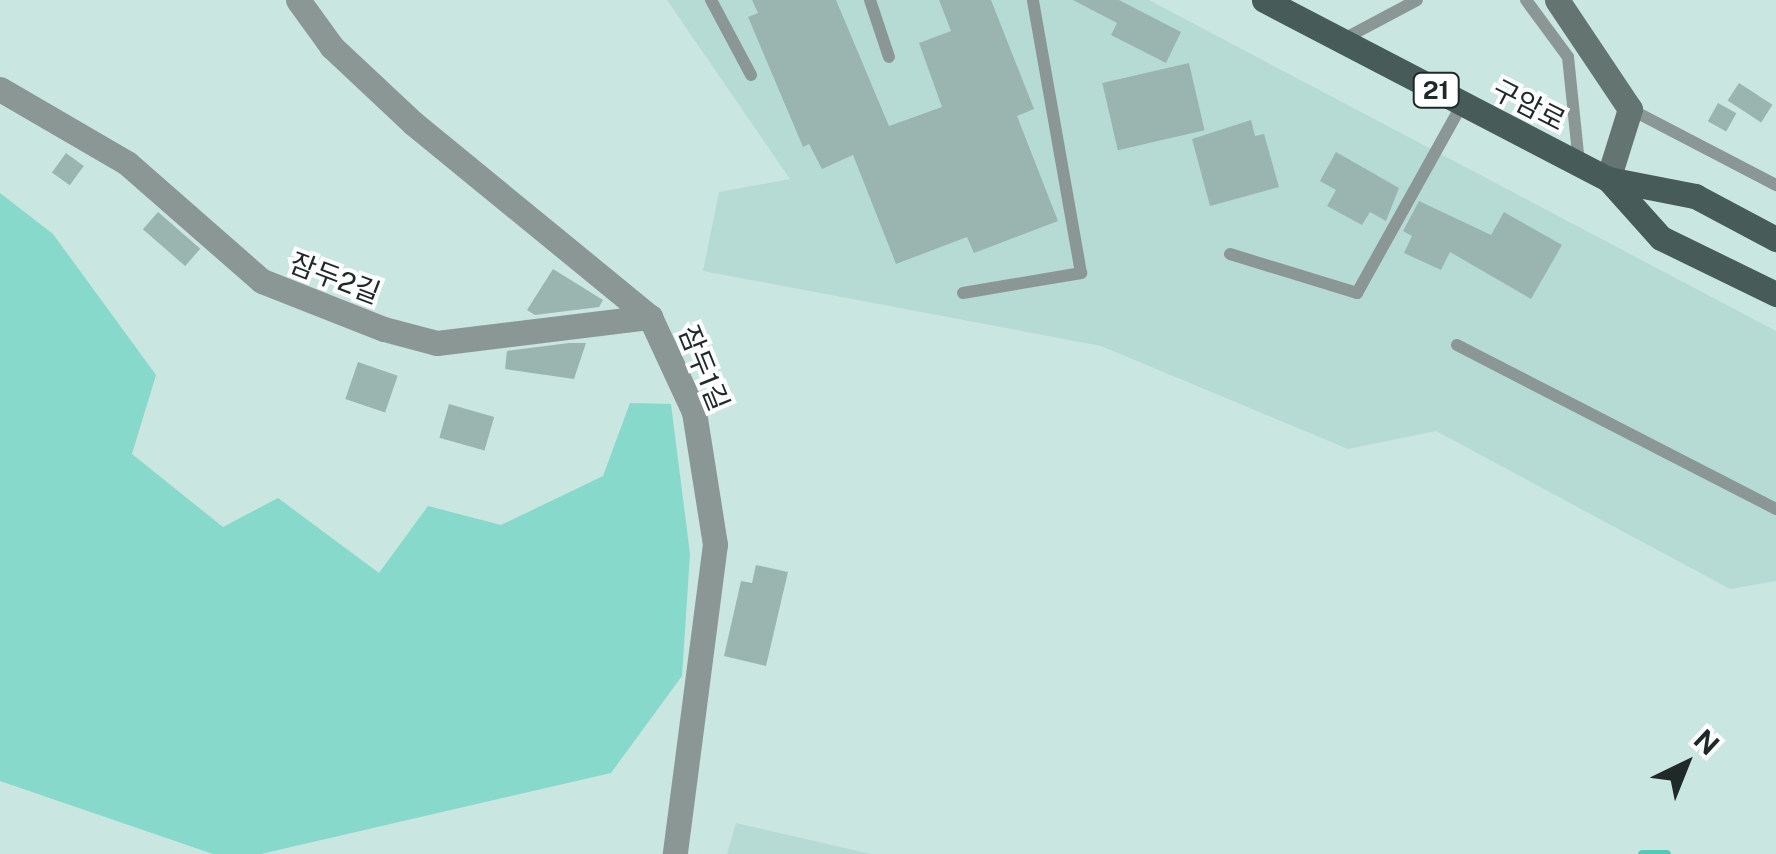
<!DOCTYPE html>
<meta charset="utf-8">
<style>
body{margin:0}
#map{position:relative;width:1776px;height:854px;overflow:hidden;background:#cae6e1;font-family:"Public Sans","Noto Sans KR",sans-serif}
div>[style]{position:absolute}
.built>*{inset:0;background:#b6dbd5}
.green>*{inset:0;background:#87d9cc}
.stream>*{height:9px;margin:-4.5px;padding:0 4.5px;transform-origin:4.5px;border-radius:4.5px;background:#54c9ba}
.building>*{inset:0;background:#9ab5b0;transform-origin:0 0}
.lane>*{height:12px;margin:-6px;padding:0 6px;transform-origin:6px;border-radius:6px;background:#8b9795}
.street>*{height:25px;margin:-12.5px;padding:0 12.5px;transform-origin:12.5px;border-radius:12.5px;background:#8b9795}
.secondary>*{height:25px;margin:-12.5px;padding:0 12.5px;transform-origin:12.5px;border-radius:12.5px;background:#647471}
.primary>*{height:25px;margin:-12.5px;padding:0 12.5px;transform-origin:12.5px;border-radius:12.5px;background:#475c58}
span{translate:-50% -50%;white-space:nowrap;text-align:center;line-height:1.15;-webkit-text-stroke:8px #fff;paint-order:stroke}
.shield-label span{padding:2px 8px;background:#fff;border:2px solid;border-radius:8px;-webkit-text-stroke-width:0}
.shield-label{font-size:25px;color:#1f2a28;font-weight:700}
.street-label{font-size:28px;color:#1f2a28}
.north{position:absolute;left:1636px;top:714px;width:100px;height:100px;-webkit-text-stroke:8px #fff;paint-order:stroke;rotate:43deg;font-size:28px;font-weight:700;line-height:40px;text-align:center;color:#1f2a28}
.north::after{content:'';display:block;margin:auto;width:35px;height:45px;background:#1f2a28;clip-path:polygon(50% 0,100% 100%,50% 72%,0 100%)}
</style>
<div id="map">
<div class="built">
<i style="clip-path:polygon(667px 0,1149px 0,1776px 331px,1776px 581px,1730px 589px,1436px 431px,1348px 449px,1101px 346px,703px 271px,719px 192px,790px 179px)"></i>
<i style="clip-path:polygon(736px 823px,871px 854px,727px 854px)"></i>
</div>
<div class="green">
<i style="clip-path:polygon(0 193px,53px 234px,156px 375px,132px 454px,223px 527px,278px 498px,379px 573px,428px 506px,501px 525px,603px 476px,630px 403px,671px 404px,690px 554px,682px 676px,611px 773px,261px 854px,213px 854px,0 781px)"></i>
</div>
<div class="stream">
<i style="left:1642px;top:854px;width:24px"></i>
</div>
<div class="building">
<i style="clip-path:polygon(752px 0,836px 0,889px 126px,942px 107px,919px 43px,951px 31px,939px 0,991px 0,1034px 109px,1017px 116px,1058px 221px,974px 253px,967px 237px,896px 264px,853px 155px,822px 169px,809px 144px,803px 147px,748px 17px,758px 13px)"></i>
<i style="clip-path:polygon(1073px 0,1119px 0,1181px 32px,1166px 63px,1111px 35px,1117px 23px)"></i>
<i style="left:1189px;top:63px;width:69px;height:89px;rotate:77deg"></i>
<i style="left:1739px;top:83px;width:40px;height:21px;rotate:33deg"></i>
<i style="left:1718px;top:103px;width:21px;height:21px;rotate:29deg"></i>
<i style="clip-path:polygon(1251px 120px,1255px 136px,1264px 134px,1279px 187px,1210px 206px,1192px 139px)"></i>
<i style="clip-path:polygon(1336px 152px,1399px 188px,1386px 221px,1370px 212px,1362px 225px,1327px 206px,1336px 190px,1320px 181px)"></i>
<i style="left:66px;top:153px;width:22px;height:24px;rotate:36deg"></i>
<i style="clip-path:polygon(1419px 201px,1491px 235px,1504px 212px,1562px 245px,1531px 299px,1450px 252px,1441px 270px,1404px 253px,1412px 236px,1403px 231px)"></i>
<i style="left:158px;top:212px;width:56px;height:23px;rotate:41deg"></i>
<i style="clip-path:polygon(553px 269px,603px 300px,599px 307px,535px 315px,527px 310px)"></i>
<i style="clip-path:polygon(569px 343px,586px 343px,574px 379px,505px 369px,507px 351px)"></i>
<i style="left:358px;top:362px;width:42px;height:39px;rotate:19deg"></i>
<i style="left:449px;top:404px;width:47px;height:35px;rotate:16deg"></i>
<i style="clip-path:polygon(756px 565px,788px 572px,766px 666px,724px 656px,741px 581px,752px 583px)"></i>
</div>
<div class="lane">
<i style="left:711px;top:0;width:85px;rotate:61.9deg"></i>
<i style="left:870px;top:0;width:60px;rotate:71.6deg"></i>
<i style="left:1526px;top:0;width:71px;rotate:53.6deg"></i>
<i style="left:1568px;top:57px;width:107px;rotate:84.1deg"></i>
<i style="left:1340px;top:41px;width:87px;rotate:-28deg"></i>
<i style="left:1630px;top:109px;width:165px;rotate:27.5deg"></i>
<i style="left:1230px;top:254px;width:133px;rotate:17.1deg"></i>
<i style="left:1357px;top:293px;width:216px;rotate:-60.9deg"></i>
<i style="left:963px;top:293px;width:120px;rotate:-9.6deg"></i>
<i style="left:1081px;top:273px;width:277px;rotate:-100deg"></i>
<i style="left:1457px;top:345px;width:359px;rotate:27.2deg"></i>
</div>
<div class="street">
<i style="left:298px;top:0;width:58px;rotate:54.1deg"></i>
<i style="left:332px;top:47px;width:111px;rotate:43.2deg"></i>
<i style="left:413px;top:123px;width:306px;rotate:39.3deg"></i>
<i style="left:650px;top:317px;width:105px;rotate:65.1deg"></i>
<i style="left:694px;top:412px;width:134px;rotate:81deg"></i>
<i style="left:715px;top:544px;width:313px;rotate:97.4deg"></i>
<i style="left:0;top:89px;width:147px;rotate:30.2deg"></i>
<i style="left:127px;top:163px;width:179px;rotate:41.2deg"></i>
<i style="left:262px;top:281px;width:131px;rotate:21.5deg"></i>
<i style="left:384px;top:329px;width:55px;rotate:14.8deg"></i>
<i style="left:437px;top:343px;width:215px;rotate:-7deg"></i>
</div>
<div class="secondary">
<i style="left:1557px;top:0;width:131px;rotate:56.2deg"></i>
<i style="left:1630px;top:109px;width:73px;rotate:107.4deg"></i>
</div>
<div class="primary">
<i style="left:1264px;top:0;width:388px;rotate:27.5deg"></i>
<i style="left:1608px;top:179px;width:89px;rotate:11.1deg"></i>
<i style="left:1695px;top:196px;width:92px;rotate:28deg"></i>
<i style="left:1608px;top:179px;width:79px;rotate:48.1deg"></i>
<i style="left:1661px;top:238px;width:128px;rotate:26deg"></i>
</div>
<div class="shield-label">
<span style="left:1436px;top:90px">21</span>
</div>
<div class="street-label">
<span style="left:1529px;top:105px;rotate:27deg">구암로</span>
<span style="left:335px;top:278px;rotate:21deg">잠두2길</span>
<span style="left:704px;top:368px;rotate:68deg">잠두1길</span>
</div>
<div class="north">N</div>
</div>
